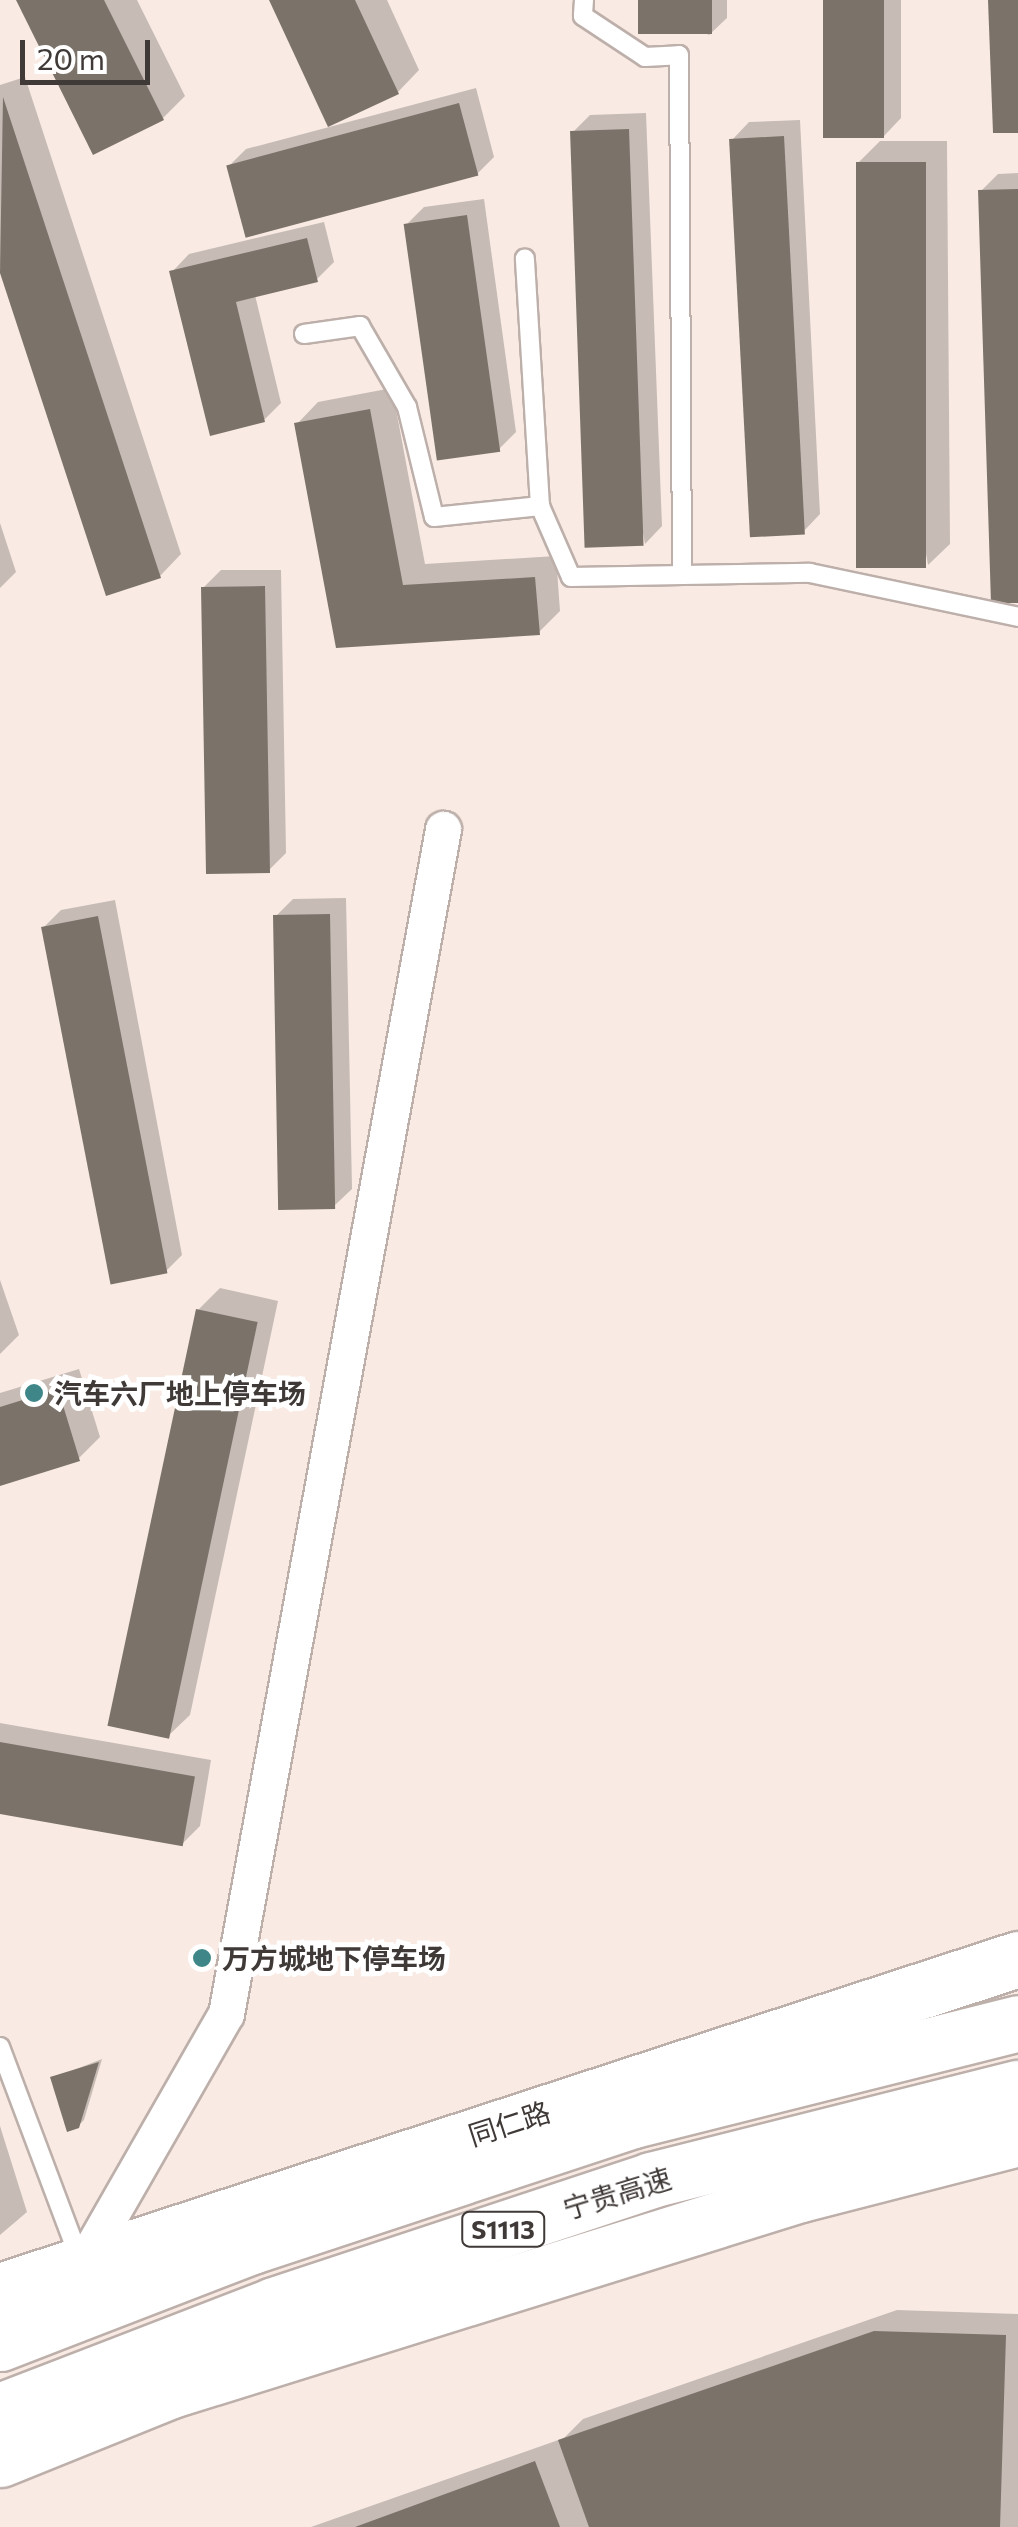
<!DOCTYPE html>
<meta charset="utf-8">
<style>
body{margin:0}
#map{position:relative;width:1018px;height:2527px;overflow:hidden;background:#f9eae4;font-family:Commissioner,"Noto Sans SC",sans-serif}
div>[style]{position:absolute}
.shadow>*{inset:0;background:#0003}
.building>*{inset:0;background:#7b736a;transform-origin:0 0}
.roads{filter:drop-shadow(2px 0 #bdafaa) drop-shadow(-2px 0 #bdafaa) drop-shadow(0 2px #bdafaa) drop-shadow(0 -2px #bdafaa)}
.service>*{height:18px;margin:-9px;padding:0 9px;transform-origin:9px;border-radius:9px;background:#fff}
.minor>*{height:35px;margin:-17.5px;padding:0 17.5px;transform-origin:17.5px;border-radius:17.5px;background:#fff}
.primary>*{height:55px;margin:-27.5px;padding:0 27.5px;transform-origin:27.5px;border-radius:27.5px;background:#fff}
.motorway>*{height:55px;margin:-27.5px;padding:0 27.5px;transform-origin:27.5px;border-radius:27.5px;background:#fff}
.dots>*{width:28px;height:28px;translate:-50% -50%;box-sizing:border-box;border:5px solid #fff;border-radius:50%}
span{translate:-50% -50%;white-space:nowrap;text-align:center;line-height:1.15;-webkit-text-stroke:10px #fff;paint-order:stroke}
.shield-label span{padding:2px 8px;background:#fff;border:2px solid;border-radius:8px;-webkit-text-stroke-width:0}
.shield-label{font-size:25px;color:#3f3937;font-weight:700}
.poi-label{font-size:28px;color:#3f3937;font-weight:700}
.left{translate:0 -50%;text-align:left}
.street-label{font-size:28px;color:#3f3937}
.scale{position:absolute;left:20px;top:40px;width:130px;height:45px;box-sizing:border-box;border:5px solid #3f3937;border-top:0;padding-left:12px;font-size:30px;line-height:35px;white-space:nowrap;color:#3f3937;-webkit-text-stroke:8px #fff;paint-order:stroke}
</style>
<div id="map">
<div class="shadow">
<i style="clip-path:polygon(18px 0,137px 0,185px 96px,163px 118px)"></i>
<i style="clip-path:polygon(271px 0,387px 0,419px 70px,398px 92px)"></i>
<i style="clip-path:polygon(640px 0,727px 0,727px 18px,709px 35px)"></i>
<i style="clip-path:polygon(825px 0,901px 0,901px 118px,884px 136px)"></i>
<i style="clip-path:polygon(25px 77px,181px 554px,160px 576px,107px 593px,0 265px,0 85px)"></i>
<i style="clip-path:polygon(476px 88px,494px 157px,477px 174px,228px 167px,246px 149px)"></i>
<i style="clip-path:polygon(646px 113px,662px 526px,645px 544px,573px 132px,590px 115px)"></i>
<i style="clip-path:polygon(800px 120px,820px 514px,803px 532px,732px 140px,749px 122px)"></i>
<i style="clip-path:polygon(880px 141px,947px 141px,950px 544px,928px 565px,858px 163px)"></i>
<i style="clip-path:polygon(1018px 173px,1018px 600px,981px 191px,998px 174px)"></i>
<i style="clip-path:polygon(484px 199px,516px 432px,498px 450px,407px 224px,424px 207px)"></i>
<i style="clip-path:polygon(324px 222px,334px 262px,317px 279px,255px 295px,281px 403px,264px 420px,172px 272px,189px 254px)"></i>
<i style="clip-path:polygon(392px 388px,425px 564px,556px 556px,560px 611px,538px 633px,338px 645px,297px 424px,318px 402px)"></i>
<i style="clip-path:polygon(0 523px,16px 572px,0 588px)"></i>
<i style="clip-path:polygon(221px 570px,281px 570px,286px 853px,268px 871px,203px 588px)"></i>
<i style="clip-path:polygon(346px 898px,352px 1189px,334px 1206px,276px 916px,293px 899px)"></i>
<i style="clip-path:polygon(115px 900px,182px 1255px,165px 1272px,44px 927px,61px 910px)"></i>
<i style="clip-path:polygon(0 1280px,19px 1335px,0 1354px)"></i>
<i style="clip-path:polygon(220px 1288px,278px 1301px,190px 1715px,168px 1736px,198px 1310px)"></i>
<i style="clip-path:polygon(79px 1369px,100px 1437px,78px 1459px,0 1483px,0 1393px)"></i>
<i style="clip-path:polygon(0 1723px,211px 1760px,200px 1826px,183px 1843px,0 1811px)"></i>
<i style="clip-path:polygon(102px 2059px,84px 2120px,78px 2126px,53px 2078px)"></i>
<i style="clip-path:polygon(0 2126px,27px 2212px,0 2235px)"></i>
<i style="clip-path:polygon(897px 2310px,1018px 2314px,1018px 2527px,311px 2527px,564px 2438px,583px 2419px)"></i>
</div>
<div class="building">
<i style="clip-path:polygon(16px 0,104px 0,164px 120px,93px 155px)"></i>
<i style="clip-path:polygon(269px 0,355px 0,399px 94px,328px 127px)"></i>
<i style="left:638px;top:0;width:74px;height:34px"></i>
<i style="left:823px;top:0;width:61px;height:138px"></i>
<i style="clip-path:polygon(988px 0,1018px 0,1018px 133px,993px 133px)"></i>
<i style="clip-path:polygon(3px 97px,161px 578px,106px 596px,0 273px)"></i>
<i style="left:459px;top:103px;width:75px;height:241px;rotate:75deg"></i>
<i style="left:629px;top:129px;width:417px;height:59px;rotate:88deg"></i>
<i style="left:784px;top:136px;width:399px;height:55px;rotate:87deg"></i>
<i style="left:856px;top:162px;width:70px;height:406px"></i>
<i style="clip-path:polygon(1018px 189px,1018px 603px,991px 603px,978px 190px)"></i>
<i style="left:467px;top:215px;width:239px;height:64px;rotate:82deg"></i>
<i style="clip-path:polygon(307px 238px,318px 282px,236px 302px,265px 422px,210px 436px,169px 271px)"></i>
<i style="clip-path:polygon(370px 409px,403px 585px,535px 577px,540px 635px,336px 648px,294px 423px)"></i>
<i style="left:265px;top:586px;width:287px;height:64px;rotate:89deg"></i>
<i style="left:330px;top:914px;width:295px;height:57px;rotate:89deg"></i>
<i style="left:98px;top:916px;width:364px;height:58px;rotate:79deg"></i>
<i style="left:196px;top:1309px;width:63px;height:426px;rotate:12deg"></i>
<i style="clip-path:polygon(58px 1389px,80px 1461px,0 1486px,0 1407px)"></i>
<i style="left:0;top:1742px;width:198px;height:71px;rotate:10deg"></i>
<i style="clip-path:polygon(99px 2062px,79px 2128px,67px 2132px,50px 2077px)"></i>
<i style="clip-path:polygon(874px 2331px,1006px 2335px,1000px 2527px,589px 2527px,558px 2440px)"></i>
<i style="clip-path:polygon(535px 2461px,560px 2527px,355px 2527px)"></i>
</div>
<div class="roads">
<div class="service">
<i style="left:584px;top:0;width:16px;rotate:94deg"></i>
<i style="left:583px;top:16px;width:74px;rotate:33.5deg"></i>
<i style="left:645px;top:57px;width:34px;rotate:-3deg"></i>
<i style="left:679px;top:55px;width:520px;rotate:89.67deg"></i>
<i style="left:304px;top:334px;width:57px;rotate:-8.1deg"></i>
<i style="left:360px;top:326px;width:94px;rotate:59.9deg"></i>
<i style="left:407px;top:407px;width:113px;rotate:76.2deg"></i>
<i style="left:434px;top:517px;width:107px;rotate:-5.9deg"></i>
<i style="left:540px;top:506px;width:248px;rotate:-93.5deg"></i>
<i style="left:540px;top:506px;width:77px;rotate:66.4deg"></i>
<i style="left:571px;top:577px;width:239px;rotate:-1deg"></i>
<i style="left:810px;top:573px;width:213px;rotate:11.9deg"></i>
<i style="left:0;top:2047px;width:228px;rotate:69.4deg"></i>
</div>
<div class="minor">
<i style="left:82px;top:2265px;width:289px;rotate:-60.2deg"></i>
<i style="left:226px;top:2014px;width:1205px;rotate:-79.62deg"></i>
</div>
<div class="primary">
<i style="left:0;top:2291px;width:1071px;rotate:-18.06deg"></i>
<i style="left:0;top:2459px;width:181px;rotate:-22deg"></i>
<i style="left:168px;top:2391px;width:662px;rotate:-17.31deg"></i>
<i style="left:800px;top:2194px;width:225px;rotate:-14.4deg"></i>
</div>
<div class="motorway">
<i style="left:0;top:2343px;width:270px;rotate:-21.1deg"></i>
<i style="left:252px;top:2246px;width:401px;rotate:-18.3deg"></i>
<i style="left:633px;top:2120px;width:397px;rotate:-14.1deg"></i>
<i style="left:0;top:2411px;width:294px;rotate:-21.1deg"></i>
<i style="left:274px;top:2305px;width:397px;rotate:-18.3deg"></i>
<i style="left:651px;top:2180px;width:378px;rotate:-14.1deg"></i>
</div>
</div>
<div class="dots">
<i style="left:34px;top:1393px;background:#3e8688"></i>
<i style="left:202px;top:1958px;background:#3e8688"></i>
</div>
<div class="shield-label">
<span style="left:503px;top:2229px">S1113</span>
</div>
<div class="poi-label">
<span class="left" style="left:54px;top:1393px">汽车六厂地上停车场</span>
<span class="left" style="left:222px;top:1958px">万方城地下停车场</span>
</div>
<div class="street-label">
<span style="left:509px;top:2123px;rotate:-18deg">同仁路</span>
<span style="left:617px;top:2193px;rotate:-17deg">宁贵高速</span>
</div>
<div class="scale">20 m</div>
</div>
